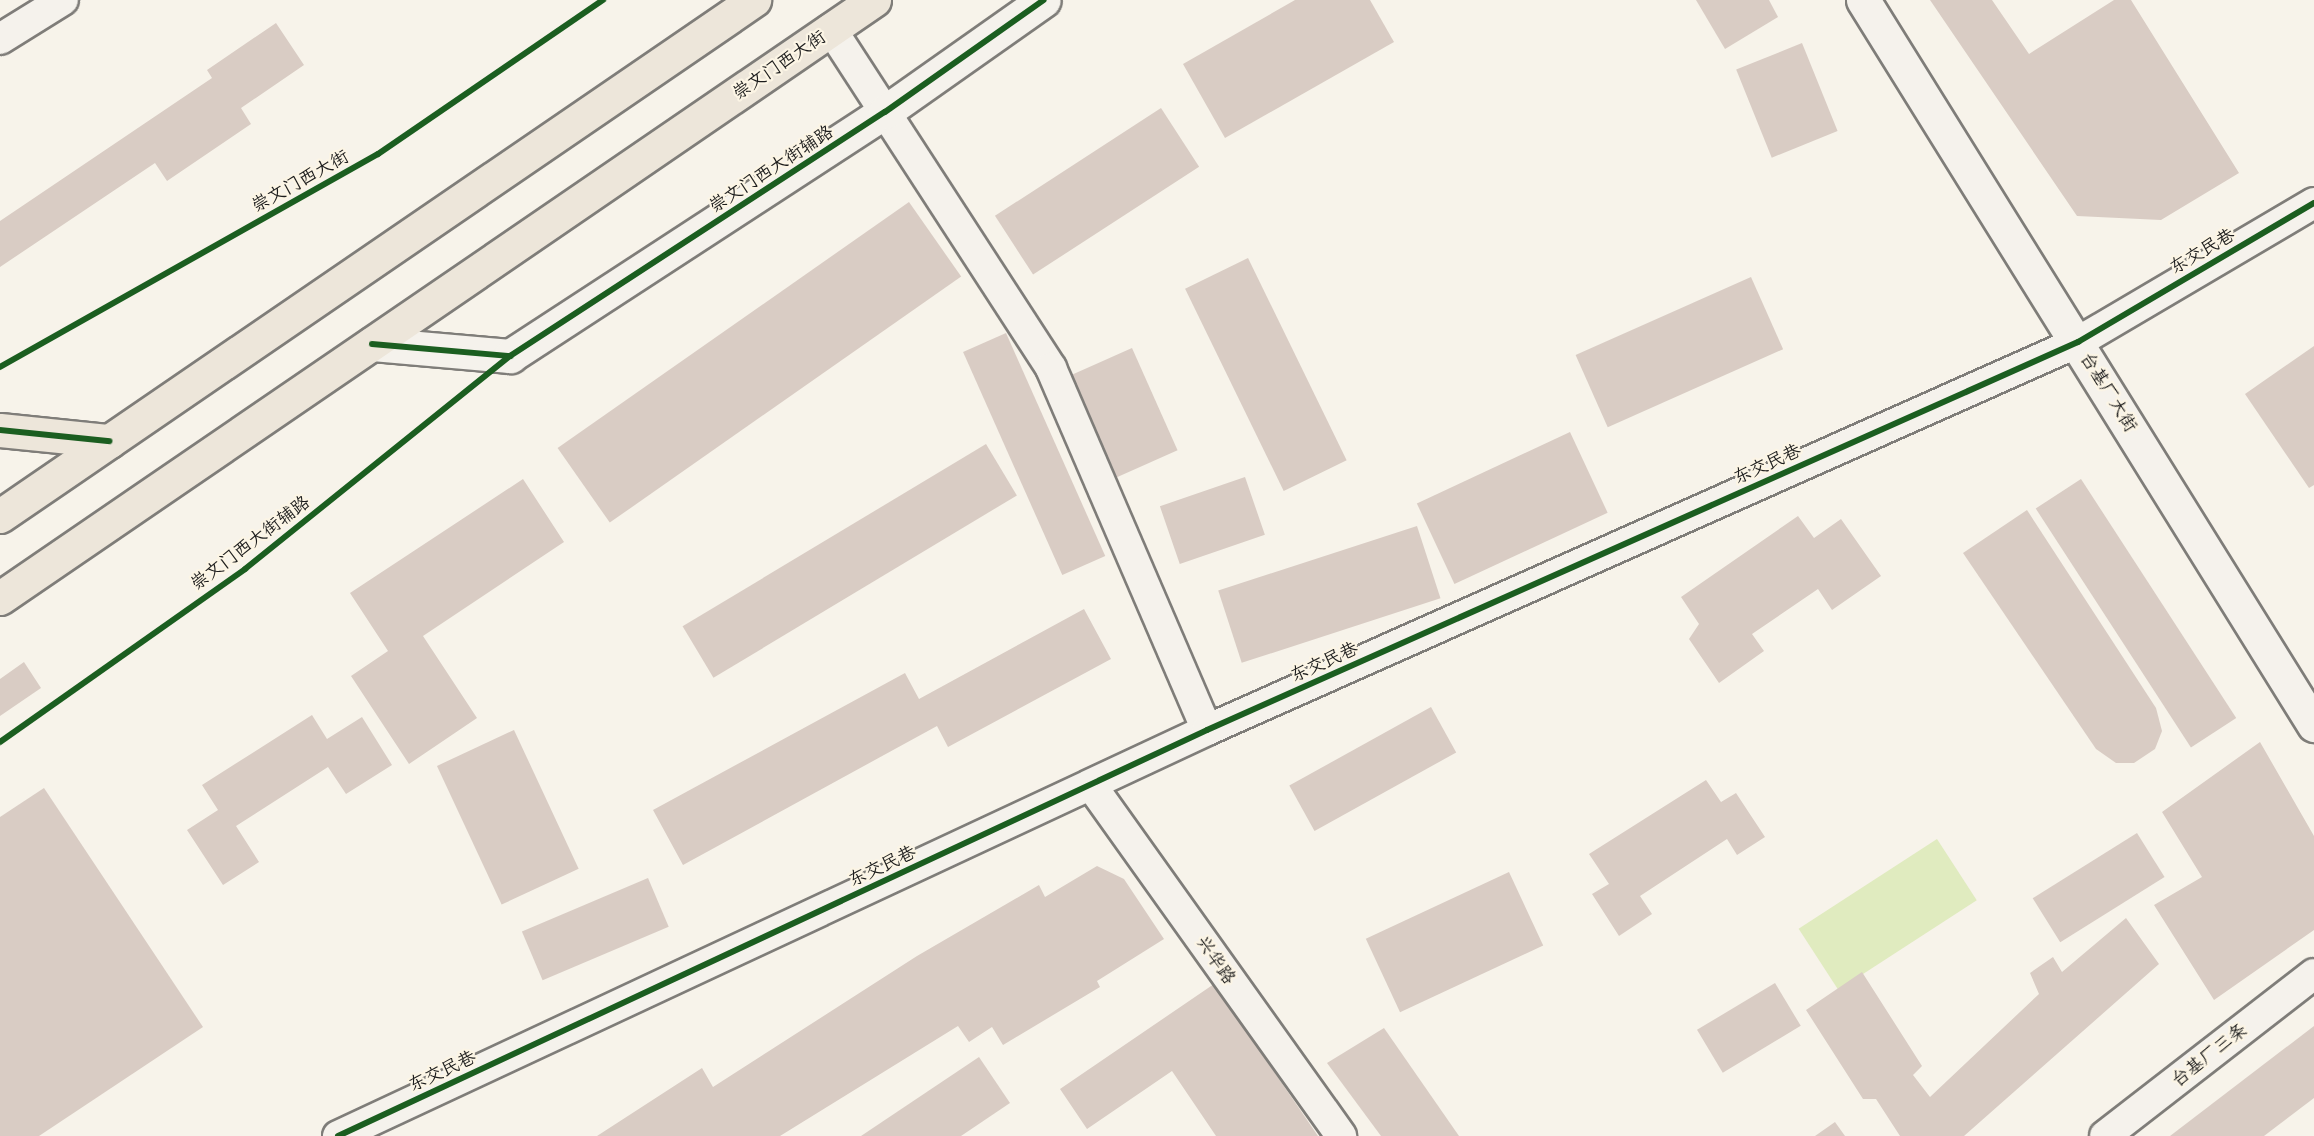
<!DOCTYPE html>
<meta charset="utf-8">
<style>
body{margin:0}
#map{position:relative;width:2314px;height:1136px;overflow:hidden;background:#f7f3ea;font-family:"Patrick Hand","LXGW WenKai TC",sans-serif}
div>[style]{position:absolute}
.green>*{inset:0;background:#e0ebbf;transform-origin:0 0}
.building>*{inset:0;background:#d9ccc4;transform-origin:0 0}
.roads{filter:drop-shadow(2px 0 #7f7d79) drop-shadow(-2px 0 #7f7d79) drop-shadow(0 2px #7f7d79) drop-shadow(0 -2px #7f7d79)}
.street>*{height:30px;margin:-15px;padding:0 15px;transform-origin:15px;border-radius:15px;background:#f5f2ec}
.secondary>*{height:33px;margin:-16.5px;padding:0 16.5px;transform-origin:16.5px;border-radius:16.5px;background:#f5f2ec}
.primary>*{height:33px;margin:-16.5px;padding:0 16.5px;transform-origin:16.5px;border-radius:16.5px;background:#ede6da}
.cycleway>*{height:6px;margin:-3px;padding:0 3px;transform-origin:3px;border-radius:3px;background:#1b5e20}
span{translate:-50% -50%;white-space:nowrap;text-align:center;line-height:1.15;-webkit-text-stroke:4.5px #fcf5e5;paint-order:stroke}
.street-label{font-size:18px;color:#1c1c1c}
</style>
<div id="map">
<div class="green">
<i style="left:1937px;top:839px;width:73px;height:165px;rotate:57deg"></i>
</div>
<div class="building">
<i style="clip-path:polygon(1295px 0,1370px 0,1394px 42px,1225px 138px,1183px 64px)"></i>
<i style="clip-path:polygon(1696px 0,1769px 0,1778px 17px,1725px 49px)"></i>
<i style="clip-path:polygon(1930px 0,1992px 0,2029px 54px,2114px 0,2131px 0,2239px 173px,2161px 220px,2077px 216px)"></i>
<i style="clip-path:polygon(276px 23px,304px 65px,241px 108px,251px 124px,167px 181px,155px 163px,0 267px,0 221px,212px 78px,207px 70px)"></i>
<i style="left:1802px;top:43px;width:95px;height:71px;rotate:68deg"></i>
<i style="left:1161px;top:108px;width:70px;height:198px;rotate:57deg"></i>
<i style="left:909px;top:202px;width:91px;height:429px;rotate:55deg"></i>
<i style="left:1248px;top:258px;width:225px;height:70px;rotate:64deg"></i>
<i style="left:1751px;top:277px;width:79px;height:192px;rotate:66deg"></i>
<i style="left:1006px;top:333px;width:244px;height:47px;rotate:66deg"></i>
<i style="clip-path:polygon(2314px 346px,2314px 485px,2309px 488px,2245px 394px)"></i>
<i style="left:1132px;top:348px;width:112px;height:67px;rotate:66deg"></i>
<i style="left:1570px;top:432px;width:89px;height:169px;rotate:65deg"></i>
<i style="left:986px;top:444px;width:60px;height:354px;rotate:59deg"></i>
<i style="left:1245px;top:477px;width:61px;height:90px;rotate:71deg"></i>
<i style="clip-path:polygon(523px 479px,564px 542px,423px 636px,477px 718px,409px 764px,351px 676px,388px 651px,350px 593px)"></i>
<i style="left:2081px;top:479px;width:285px;height:54px;rotate:57deg"></i>
<i style="clip-path:polygon(2027px 510px,2156px 708px,2162px 731px,2155px 749px,2134px 763px,2116px 763px,2096px 749px,1963px 553px)"></i>
<i style="clip-path:polygon(1798px 516px,1814px 538px,1841px 519px,1881px 576px,1832px 610px,1818px 589px,1752px 634px,1764px 651px,1719px 683px,1689px 639px,1699px 624px,1681px 597px)"></i>
<i style="left:1417px;top:526px;width:76px;height:209px;rotate:72deg"></i>
<i style="clip-path:polygon(1084px 609px,1111px 659px,948px 747px,937px 726px,683px 865px,653px 810px,905px 673px,919px 699px)"></i>
<i style="clip-path:polygon(24px 662px,41px 688px,0 716px,0 679px)"></i>
<i style="left:1431px;top:707px;width:52px;height:162px;rotate:61deg"></i>
<i style="clip-path:polygon(312px 715px,327px 739px,362px 717px,392px 765px,346px 794px,328px 767px,236px 826px,259px 862px,223px 885px,187px 830px,218px 810px,202px 785px)"></i>
<i style="left:514px;top:730px;width:153px;height:85px;rotate:65deg"></i>
<i style="clip-path:polygon(2260px 742px,2314px 836px,2314px 930px,2214px 1000px,2154px 905px,2202px 877px,2162px 812px)"></i>
<i style="clip-path:polygon(1706px 780px,1721px 802px,1736px 793px,1765px 837px,1737px 855px,1727px 839px,1640px 896px,1652px 914px,1619px 936px,1592px 894px,1609px 884px,1589px 854px)"></i>
<i style="clip-path:polygon(44px 788px,203px 1027px,39px 1136px,0 1136px,0 817px)"></i>
<i style="left:2137px;top:833px;width:52px;height:123px;rotate:58deg"></i>
<i style="clip-path:polygon(1097px 866px,1124px 879px,1164px 939px,1097px 981px,1100px 987px,1003px 1045px,992px 1027px,969px 1042px,958px 1026px,780px 1136px,597px 1136px,702px 1068px,713px 1087px,917px 956px,1039px 885px,1045px 897px)"></i>
<i style="left:1509px;top:872px;width:81px;height:158px;rotate:65deg"></i>
<i style="left:648px;top:878px;width:53px;height:137px;rotate:67deg"></i>
<i style="clip-path:polygon(2126px 918px,2159px 964px,1964px 1136px,1900px 1136px,1876px 1099px,1863px 1099px,1806px 1010px,1862px 972px,1922px 1066px,1913px 1075px,1930px 1097px,2039px 994px,2030px 973px,2053px 957px,2062px 972px)"></i>
<i style="left:1775px;top:983px;width:50px;height:91px;rotate:59deg"></i>
<i style="clip-path:polygon(1214px 984px,1318px 1136px,1216px 1136px,1172px 1071px,1087px 1129px,1060px 1089px)"></i>
<i style="clip-path:polygon(2314px 1026px,2314px 1098px,2264px 1136px,2170px 1136px)"></i>
<i style="clip-path:polygon(1384px 1028px,1459px 1136px,1381px 1136px,1327px 1063px)"></i>
<i style="clip-path:polygon(979px 1057px,1010px 1103px,961px 1136px,861px 1136px)"></i>
<i style="clip-path:polygon(1835px 1122px,1845px 1136px,1815px 1136px)"></i>
</div>
<div class="roads">
<div class="street">
<i style="left:831px;top:29px;width:404px;rotate:57deg"></i>
<i style="left:1051px;top:368px;width:394px;rotate:66.7deg"></i>
<i style="left:0;top:39px;width:74px;rotate:-31.8deg"></i>
<i style="left:1091px;top:785px;width:431px;rotate:54.5deg"></i>
<i style="left:338px;top:1136px;width:959px;rotate:-25.04deg"></i>
<i style="left:1207px;top:730px;width:954px;rotate:-24.01deg"></i>
<i style="left:2078px;top:342px;width:274px;rotate:-30.5deg"></i>
<i style="left:2105px;top:1136px;width:264px;rotate:-37.8deg"></i>
</div>
<div class="secondary">
<i style="left:1863px;top:0;width:854px;rotate:58.12deg"></i>
<i style="left:372px;top:344px;width:139px;rotate:5deg"></i>
<i style="left:510px;top:356px;width:447px;rotate:-33.1deg"></i>
<i style="left:885px;top:112px;width:194px;rotate:-35.2deg"></i>
</div>
<div class="primary">
<i style="left:0;top:430px;width:110px;rotate:5.8deg"></i>
<i style="left:0;top:516px;width:914px;rotate:-34.39deg"></i>
<i style="left:0;top:598px;width:1059px;rotate:-34.38deg"></i>
</div>
</div>
<div class="cycleway">
<i style="left:372px;top:344px;width:139px;rotate:5deg"></i>
<i style="left:510px;top:356px;width:447px;rotate:-33.1deg"></i>
<i style="left:885px;top:112px;width:194px;rotate:-35.2deg"></i>
<i style="left:0;top:367px;width:434px;rotate:-29.4deg"></i>
<i style="left:378px;top:154px;width:273px;rotate:-34.4deg"></i>
<i style="left:0;top:430px;width:110px;rotate:5.8deg"></i>
<i style="left:0;top:742px;width:300px;rotate:-35.2deg"></i>
<i style="left:245px;top:569px;width:340px;rotate:-38.8deg"></i>
<i style="left:338px;top:1136px;width:959px;rotate:-25.04deg"></i>
<i style="left:1207px;top:730px;width:954px;rotate:-24.01deg"></i>
<i style="left:2078px;top:342px;width:274px;rotate:-30.5deg"></i>
</div>
<div class="street-label">
<span style="left:779px;top:65px;rotate:-34deg">崇文门西大街</span>
<span style="left:771px;top:169px;rotate:-33deg">崇文门西大街辅路</span>
<span style="left:300px;top:181px;rotate:-29deg">崇文门西大街</span>
<span style="left:2202px;top:251px;rotate:-30deg">东交民巷</span>
<span style="left:2109px;top:392px;rotate:58deg">台基厂大街</span>
<span style="left:1767px;top:464px;rotate:-24deg">东交民巷</span>
<span style="left:250px;top:543px;rotate:-37deg">崇文门西大街辅路</span>
<span style="left:1324px;top:662px;rotate:-24deg">东交民巷</span>
<span style="left:882px;top:866px;rotate:-25deg">东交民巷</span>
<span style="left:1216px;top:960px;rotate:55deg">兴华路</span>
<span style="left:2209px;top:1055px;rotate:-38deg">台基厂三条</span>
<span style="left:442px;top:1071px;rotate:-25deg">东交民巷</span>
</div>
</div>
